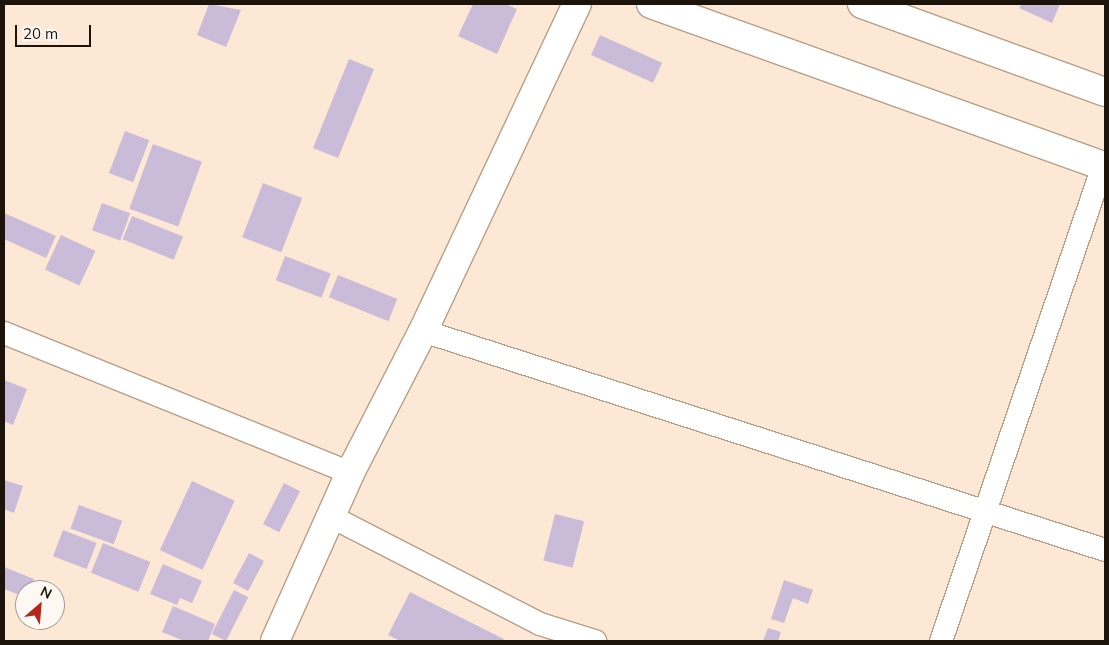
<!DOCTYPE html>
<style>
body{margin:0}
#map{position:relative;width:1109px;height:645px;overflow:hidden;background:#fce8d4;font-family:Mulish,sans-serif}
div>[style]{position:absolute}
.building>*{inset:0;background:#cabcd9;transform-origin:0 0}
.roads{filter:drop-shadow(1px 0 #b69f88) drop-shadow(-1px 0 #b69f88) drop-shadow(0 1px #b69f88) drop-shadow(0 -1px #b69f88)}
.minor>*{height:22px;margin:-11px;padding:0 11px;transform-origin:11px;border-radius:11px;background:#fff}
.secondary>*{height:28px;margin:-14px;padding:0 14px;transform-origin:14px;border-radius:14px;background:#fff}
.primary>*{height:28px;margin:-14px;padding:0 14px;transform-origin:14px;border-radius:14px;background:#fff}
span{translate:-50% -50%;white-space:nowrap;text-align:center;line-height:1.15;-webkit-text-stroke:4px #fdf8f3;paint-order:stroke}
.frame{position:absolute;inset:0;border:5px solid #1c140b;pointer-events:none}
.north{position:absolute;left:15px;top:580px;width:50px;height:50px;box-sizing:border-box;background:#fdf8f3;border:1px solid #a39d96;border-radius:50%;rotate:27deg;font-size:14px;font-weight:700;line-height:20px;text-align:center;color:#1c140b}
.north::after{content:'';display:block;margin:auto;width:18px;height:22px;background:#b5261d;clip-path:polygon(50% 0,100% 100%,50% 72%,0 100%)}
.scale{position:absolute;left:15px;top:25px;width:76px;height:22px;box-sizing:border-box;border:2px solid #1c140b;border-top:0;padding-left:6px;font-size:15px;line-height:18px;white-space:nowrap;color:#1c140b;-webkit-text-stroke:4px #fdf8f3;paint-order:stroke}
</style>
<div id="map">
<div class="building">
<i style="clip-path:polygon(209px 4px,241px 10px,226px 47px,197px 35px)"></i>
<i style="clip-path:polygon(473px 4px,505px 4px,517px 9px,497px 54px,458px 36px)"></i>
<i style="clip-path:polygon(1022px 4px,1060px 4px,1052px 23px,1019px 8px)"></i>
<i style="left:600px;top:35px;width:68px;height:22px;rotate:24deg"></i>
<i style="left:349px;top:59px;width:27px;height:96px;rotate:22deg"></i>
<i style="left:125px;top:131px;width:26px;height:45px;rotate:21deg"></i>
<i style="left:153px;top:144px;width:52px;height:69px;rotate:20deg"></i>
<i style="left:263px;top:183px;width:42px;height:58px;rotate:21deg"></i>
<i style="left:102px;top:203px;width:30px;height:29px;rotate:20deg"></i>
<i style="clip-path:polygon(4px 213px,56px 236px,46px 258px,4px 239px)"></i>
<i style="left:132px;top:216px;width:55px;height:25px;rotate:22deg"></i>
<i style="left:61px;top:235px;width:38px;height:38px;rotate:25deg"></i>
<i style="left:285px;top:256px;width:49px;height:26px;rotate:21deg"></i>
<i style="left:338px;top:275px;width:64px;height:24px;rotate:22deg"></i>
<i style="clip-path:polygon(4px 380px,27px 389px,13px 425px,4px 421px)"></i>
<i style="clip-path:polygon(4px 480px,23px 486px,14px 513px,4px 509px)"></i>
<i style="left:192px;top:481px;width:47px;height:76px;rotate:25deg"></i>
<i style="left:284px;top:483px;width:18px;height:46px;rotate:27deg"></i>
<i style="left:79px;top:505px;width:46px;height:25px;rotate:20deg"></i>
<i style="left:555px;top:514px;width:30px;height:48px;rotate:14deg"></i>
<i style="left:63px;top:530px;width:36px;height:28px;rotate:21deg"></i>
<i style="left:103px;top:543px;width:51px;height:32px;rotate:22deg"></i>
<i style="left:249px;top:553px;width:17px;height:34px;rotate:28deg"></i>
<i style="clip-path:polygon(163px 564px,202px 581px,192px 603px,180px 598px,177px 605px,150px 594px)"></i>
<i style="clip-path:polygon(4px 567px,34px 579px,25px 597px,4px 589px)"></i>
<i style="clip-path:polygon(784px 580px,813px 590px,808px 604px,793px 598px,784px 623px,771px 619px)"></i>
<i style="left:234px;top:590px;width:16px;height:49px;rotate:27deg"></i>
<i style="clip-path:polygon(410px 592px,504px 639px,503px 641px,400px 641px,388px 635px)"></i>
<i style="clip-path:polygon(173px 606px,215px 624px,208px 641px,184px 641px,162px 632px)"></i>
<i style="clip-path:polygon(768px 628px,781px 632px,778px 641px,763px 641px)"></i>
</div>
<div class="roads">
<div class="minor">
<i style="left:423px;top:331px;width:716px;rotate:17.8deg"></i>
<i style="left:4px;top:333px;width:373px;rotate:22deg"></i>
<i style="left:332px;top:517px;width:234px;rotate:27.2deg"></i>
<i style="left:540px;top:624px;width:58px;rotate:17.2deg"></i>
<i style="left:941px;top:641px;width:502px;rotate:-71.17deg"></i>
</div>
<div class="secondary">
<i style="left:275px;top:641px;width:184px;rotate:-65.9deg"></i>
<i style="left:350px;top:473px;width:160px;rotate:-62.8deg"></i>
<i style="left:423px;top:331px;width:361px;rotate:-64.8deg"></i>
</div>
<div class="primary">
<i style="left:651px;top:4px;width:482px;rotate:19.7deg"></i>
<i style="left:862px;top:4px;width:258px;rotate:19.9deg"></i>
</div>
</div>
<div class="frame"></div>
<div class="north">N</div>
<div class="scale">20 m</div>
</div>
